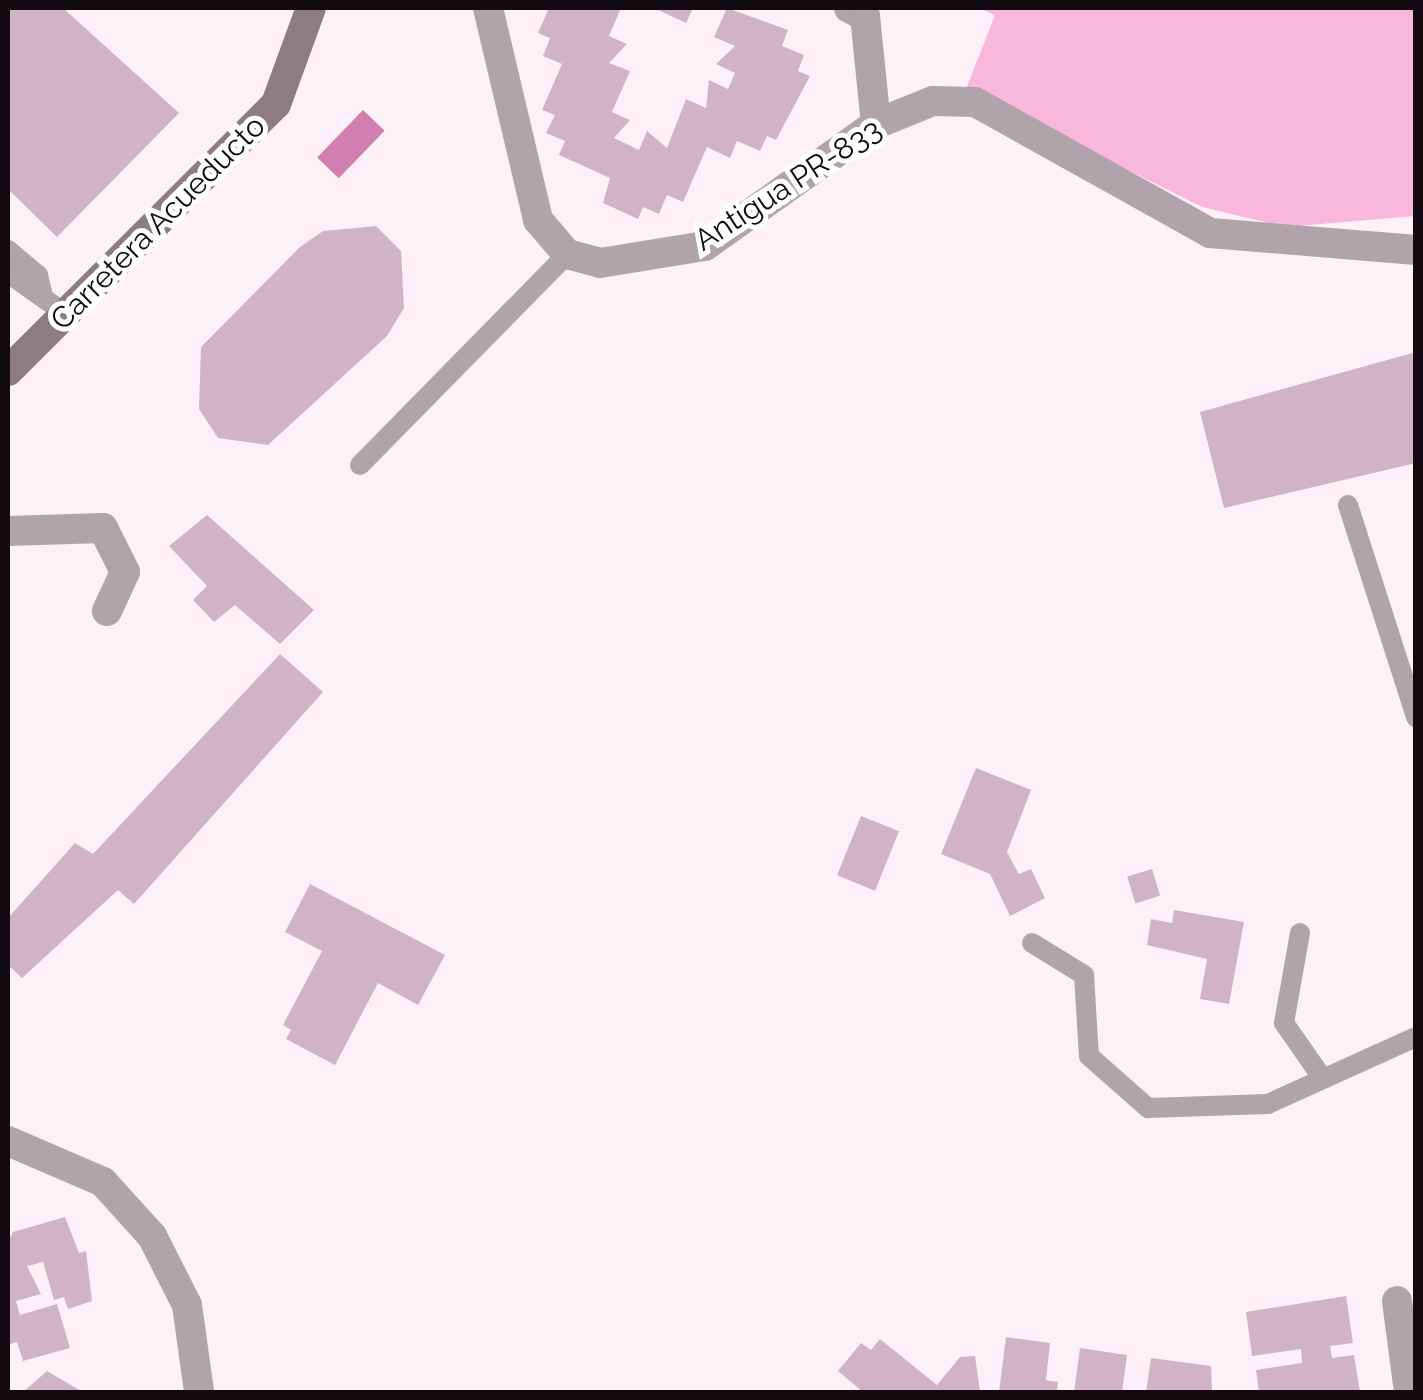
<!DOCTYPE html>
<style>
body{margin:0}
#map{position:relative;width:1423px;height:1400px;overflow:hidden;background:#fdf0f7;font-family:Raleway,sans-serif}
div>[style]{position:absolute}
.green>*{inset:0;background:#f9b8db}
.water>*{inset:0;background:#d07fae;transform-origin:0 0}
.building>*{inset:0;background:#d1b4c3;transform-origin:0 0}
.lane>*{height:20px;margin:-10px;padding:0 10px;transform-origin:10px;border-radius:10px;background:#b0a3aa}
.street>*{height:30px;margin:-15px;padding:0 15px;transform-origin:15px;border-radius:15px;background:#b0a3aa}
.secondary>*{height:30px;margin:-15px;padding:0 15px;transform-origin:15px;border-radius:15px;background:#8e7c85}
span{translate:-50% -50%;white-space:nowrap;text-align:center;line-height:1.15;-webkit-text-stroke:10px #fff;paint-order:stroke}
.street-label{font-size:30px;color:#130a0f}
.frame{position:absolute;inset:0;border:10px solid #130a0f;pointer-events:none}
</style>
<div id="map">
<div class="green">
<i style="clip-path:polygon(979px 8px,1415px 8px,1415px 216px,1285px 227px,1202px 207px,966px 89px,995px 15px)"></i>
</div>
<div class="water">
<i style="left:363px;top:110px;width:30px;height:66px;rotate:44deg"></i>
</div>
<div class="building">
<i style="clip-path:polygon(8px 8px,63px 8px,179px 113px,57px 237px,8px 189px)"></i>
<i style="clip-path:polygon(549px 8px,621px 8px,609px 36px,627px 44px,609px 63px,630px 71px,612px 112px,630px 120px,614px 138px,639px 150px,647px 131px,667px 148px,686px 99px,706px 108px,709px 80px,728px 89px,735px 73px,716px 64px,735px 46px,714px 37px,727px 8px,788px 30px,782px 46px,804px 55px,798px 71px,810px 76px,776px 140px,767px 136px,760px 151px,737px 141px,730px 158px,707px 147px,683px 202px,667px 195px,659px 214px,643px 207px,638px 219px,603px 203px,610px 178px,559px 155px,565px 141px,546px 133px,555px 115px,542px 110px,562px 64px,543px 56px,550px 38px,538px 33px)"></i>
<i style="clip-path:polygon(654px 8px,693px 8px,686px 23px)"></i>
<i style="clip-path:polygon(376px 226px,401px 251px,404px 308px,387px 336px,268px 445px,218px 438px,199px 409px,201px 347px,300px 247px,323px 231px)"></i>
<i style="clip-path:polygon(1416px 352px,1416px 463px,1224px 508px,1200px 412px)"></i>
<i style="clip-path:polygon(207px 515px,314px 610px,280px 644px,235px 605px,214px 622px,193px 600px,207px 586px,169px 546px)"></i>
<i style="clip-path:polygon(280px 654px,323px 692px,134px 904px,118px 890px,22px 978px,8px 965px,8px 918px,75px 843px,93px 854px)"></i>
<i style="clip-path:polygon(976px 768px,1031px 790px,1007px 852px,1019px 874px,1031px 869px,1045px 898px,1010px 916px,990px 874px,941px 854px)"></i>
<i style="left:861px;top:816px;width:41px;height:64px;rotate:22deg"></i>
<i style="left:1152px;top:869px;width:28px;height:26px;rotate:73deg"></i>
<i style="clip-path:polygon(310px 884px,445px 955px,418px 1005px,378px 983px,335px 1065px,286px 1039px,291px 1030px,283px 1025px,322px 951px,285px 932px)"></i>
<i style="clip-path:polygon(1174px 910px,1244px 922px,1229px 1004px,1200px 999px,1207px 959px,1147px 945px,1151px 919px,1172px 923px)"></i>
<i style="clip-path:polygon(65px 1217px,79px 1253px,86px 1251px,92px 1301px,68px 1309px,64px 1297px,54px 1300px,43px 1262px,27px 1266px,41px 1294px,16px 1301px,20px 1315px,57px 1304px,70px 1348px,23px 1361px,17px 1342px,8px 1345px,8px 1242px,13px 1232px)"></i>
<i style="clip-path:polygon(1346px 1296px,1353px 1343px,1330px 1346px,1332px 1358px,1354px 1355px,1360px 1392px,1259px 1392px,1256px 1370px,1302px 1363px,1301px 1349px,1252px 1356px,1246px 1312px)"></i>
<i style="clip-path:polygon(1006px 1337px,1050px 1343px,1046px 1380px,1058px 1382px,1057px 1392px,999px 1392px)"></i>
<i style="clip-path:polygon(880px 1339px,937px 1385px,960px 1357px,975px 1356px,980px 1392px,863px 1392px,838px 1371px,861px 1343px,871px 1350px)"></i>
<i style="clip-path:polygon(1080px 1348px,1127px 1355px,1122px 1392px,1074px 1392px)"></i>
<i style="clip-path:polygon(1151px 1358px,1211px 1366px,1212px 1392px,1146px 1392px)"></i>
<i style="clip-path:polygon(47px 1371px,83px 1392px,23px 1392px)"></i>
</div>
<div class="lane">
<i style="left:8px;top:250px;width:39px;rotate:40deg"></i>
<i style="left:38px;top:275px;width:18px;rotate:77deg"></i>
<i style="left:8px;top:273px;width:72px;rotate:35.4deg"></i>
<i style="left:360px;top:465px;width:296px;rotate:-45.5deg"></i>
<i style="left:1348px;top:505px;width:223px;rotate:72.2deg"></i>
<i style="left:1300px;top:933px;width:91px;rotate:100.1deg"></i>
<i style="left:1284px;top:1023px;width:68px;rotate:55.1deg"></i>
<i style="left:1032px;top:943px;width:61px;rotate:31.6deg"></i>
<i style="left:1084px;top:975px;width:81px;rotate:86.5deg"></i>
<i style="left:1089px;top:1056px;width:79px;rotate:41.4deg"></i>
<i style="left:1148px;top:1108px;width:120px;rotate:-1.9deg"></i>
<i style="left:1268px;top:1104px;width:162px;rotate:-24.4deg"></i>
</div>
<div class="street">
<i style="left:488px;top:8px;width:218px;rotate:76.7deg"></i>
<i style="left:538px;top:220px;width:45px;rotate:49.5deg"></i>
<i style="left:567px;top:254px;width:34px;rotate:15deg"></i>
<i style="left:600px;top:263px;width:106px;rotate:-9.2deg"></i>
<i style="left:705px;top:246px;width:210px;rotate:-35.5deg"></i>
<i style="left:876px;top:124px;width:61px;rotate:-22deg"></i>
<i style="left:933px;top:101px;width:42px;rotate:1.4deg"></i>
<i style="left:975px;top:102px;width:269px;rotate:29.1deg"></i>
<i style="left:1210px;top:233px;width:207px;rotate:4.7deg"></i>
<i style="left:849px;top:8px;width:18px;rotate:27deg"></i>
<i style="left:865px;top:16px;width:109px;rotate:84.2deg"></i>
<i style="left:8px;top:531px;width:95px;rotate:-1.8deg"></i>
<i style="left:103px;top:528px;width:49px;rotate:63.4deg"></i>
<i style="left:125px;top:572px;width:43px;rotate:114.8deg"></i>
<i style="left:8px;top:1141px;width:103px;rotate:23.3deg"></i>
<i style="left:103px;top:1182px;width:73px;rotate:47.8deg"></i>
<i style="left:152px;top:1236px;width:77px;rotate:63.1deg"></i>
<i style="left:187px;top:1305px;width:88px;rotate:82.1deg"></i>
<i style="left:1397px;top:1301px;width:92px;rotate:82.5deg"></i>
</div>
<div class="secondary">
<i style="left:8px;top:371px;width:378px;rotate:-44.9deg"></i>
<i style="left:276px;top:104px;width:102px;rotate:-70deg"></i>
</div>
<div class="street-label">
<span style="left:788px;top:185px;rotate:-33deg">Antigua PR-833</span>
<span style="left:158px;top:223px;rotate:-45deg">Carretera Acueducto</span>
</div>
<div class="frame"></div>
</div>
